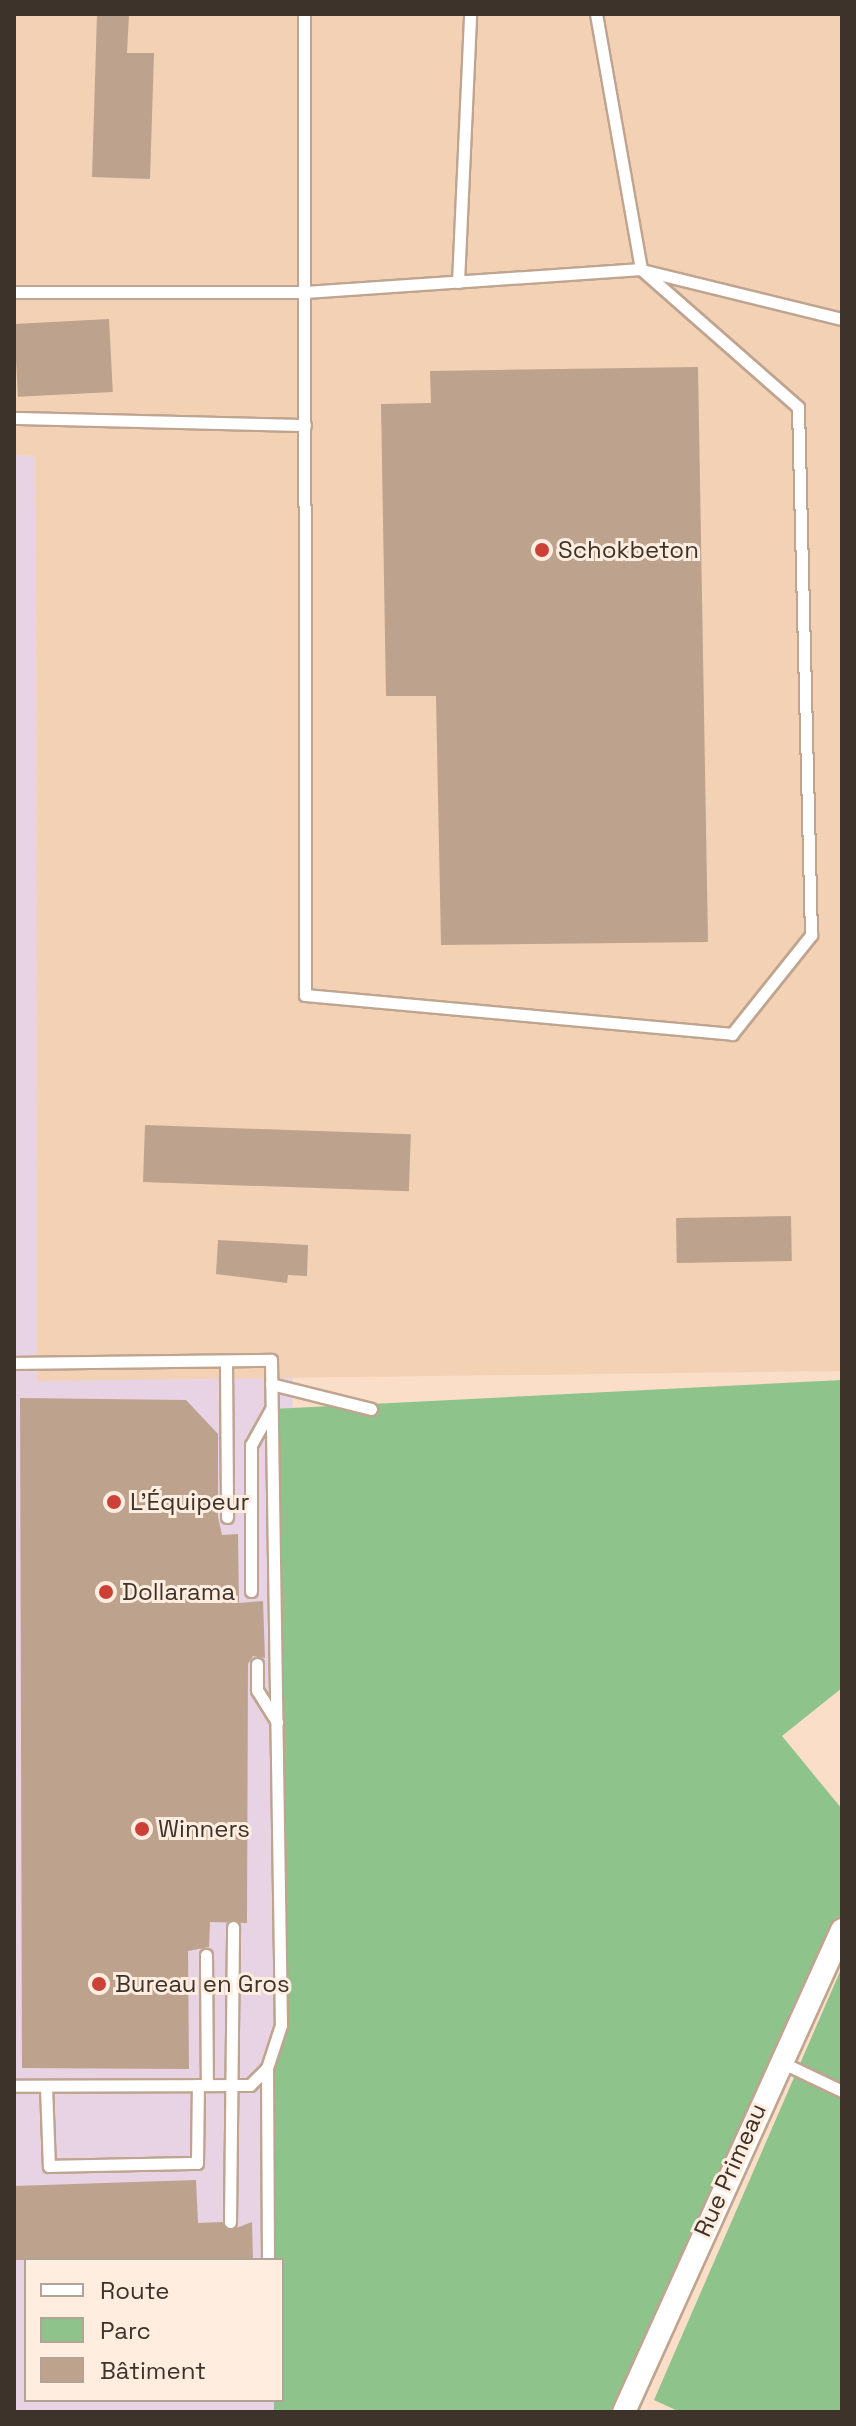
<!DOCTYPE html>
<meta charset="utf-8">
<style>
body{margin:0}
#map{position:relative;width:856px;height:2426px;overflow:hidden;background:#fadec8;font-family:"Space Grotesk",sans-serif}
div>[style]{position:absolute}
.commercial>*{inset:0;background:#e7d3e3}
.built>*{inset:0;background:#f3d1b5}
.green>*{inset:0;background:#8ec48b}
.building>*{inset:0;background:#bda28d;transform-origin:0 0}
.roads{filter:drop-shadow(2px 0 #bfa48f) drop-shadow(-2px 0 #bfa48f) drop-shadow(0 2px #bfa48f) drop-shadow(0 -2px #bfa48f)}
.lane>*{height:11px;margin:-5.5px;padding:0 5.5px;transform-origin:5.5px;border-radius:5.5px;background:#fff}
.street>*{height:22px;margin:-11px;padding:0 11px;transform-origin:11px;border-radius:11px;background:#fff}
.dots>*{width:22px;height:22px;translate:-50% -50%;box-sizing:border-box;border:4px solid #ffeee0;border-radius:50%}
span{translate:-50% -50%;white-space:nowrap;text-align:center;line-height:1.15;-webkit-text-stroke:6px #ffeee0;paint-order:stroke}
.poi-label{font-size:24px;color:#3e332a}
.left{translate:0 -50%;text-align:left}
.street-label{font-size:24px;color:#3e332a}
.frame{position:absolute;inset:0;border:16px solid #3e332a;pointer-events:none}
.legend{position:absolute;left:24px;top:2258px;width:260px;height:144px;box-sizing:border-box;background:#ffeee0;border:2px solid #b2a397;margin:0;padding:10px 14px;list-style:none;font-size:24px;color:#3e332a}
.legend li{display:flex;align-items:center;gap:16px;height:40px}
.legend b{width:40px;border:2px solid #b2a397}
</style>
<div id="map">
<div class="commercial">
<i style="clip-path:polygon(evenodd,14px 455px,36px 456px,38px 1381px,293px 1374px,282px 2412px,14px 2412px,14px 455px,26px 2260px,282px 2260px,282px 2400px,26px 2400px,26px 2260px)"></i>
</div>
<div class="built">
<i style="clip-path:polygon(14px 14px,842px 14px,842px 1371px,37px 1381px,36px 456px,14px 455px)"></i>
</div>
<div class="green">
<i style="clip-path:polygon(842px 1380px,842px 1688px,782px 1736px,842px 1809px,842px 1935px,633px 2412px,274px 2412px,274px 2400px,282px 2400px,282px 2260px,274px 2260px,272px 1409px)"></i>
<i style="clip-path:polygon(842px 1967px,842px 2412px,680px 2412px,654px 2400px)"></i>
</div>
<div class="building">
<i style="clip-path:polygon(97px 14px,129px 15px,127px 53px,154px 53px,150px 179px,92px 177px)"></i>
<i style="left:109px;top:319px;width:73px;height:95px;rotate:87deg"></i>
<i style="clip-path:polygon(698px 367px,708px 942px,441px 945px,436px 696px,386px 696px,381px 404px,431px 403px,430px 371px)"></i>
<i style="left:145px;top:1125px;width:266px;height:57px;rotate:2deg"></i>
<i style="left:791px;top:1216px;width:45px;height:115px;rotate:89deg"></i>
<i style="clip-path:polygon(218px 1240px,308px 1245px,307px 1276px,288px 1275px,287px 1283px,216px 1274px)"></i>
<i style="clip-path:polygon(20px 1398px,186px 1400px,218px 1434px,218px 1517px,222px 1535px,238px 1534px,239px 1603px,263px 1601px,265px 1658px,253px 1656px,248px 1664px,247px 1923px,210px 1922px,209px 1947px,188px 1951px,189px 2069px,22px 2068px)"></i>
<i style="clip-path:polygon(196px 2180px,198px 2223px,222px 2222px,231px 2230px,252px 2222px,253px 2260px,14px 2260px,14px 2186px)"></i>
</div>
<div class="roads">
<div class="lane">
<i style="left:304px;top:14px;width:981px;rotate:89.94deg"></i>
<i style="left:305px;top:995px;width:429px;rotate:5.2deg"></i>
<i style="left:732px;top:1034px;width:127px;rotate:-51.4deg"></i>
<i style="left:811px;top:935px;width:528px;rotate:-91.41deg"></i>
<i style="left:798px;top:407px;width:209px;rotate:-138.7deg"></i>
<i style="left:646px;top:271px;width:202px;rotate:13.8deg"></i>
<i style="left:458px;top:282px;width:268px;rotate:-87.4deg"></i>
<i style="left:14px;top:292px;width:291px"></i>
<i style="left:305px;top:292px;width:337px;rotate:-3.9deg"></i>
<i style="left:641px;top:269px;width:259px;rotate:-100deg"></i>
<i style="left:14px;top:418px;width:291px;rotate:1.4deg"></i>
<i style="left:226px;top:1361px;width:156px;rotate:89.6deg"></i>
<i style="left:14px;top:1363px;width:257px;rotate:-0.7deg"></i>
<i style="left:271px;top:1360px;width:665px;rotate:89.14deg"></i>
<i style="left:281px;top:2025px;width:45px;rotate:108deg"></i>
<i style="left:267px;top:2068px;width:24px;rotate:135deg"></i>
<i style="left:250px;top:2085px;width:236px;rotate:179.8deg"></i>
<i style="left:271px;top:1384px;width:103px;rotate:14deg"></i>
<i style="left:251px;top:1591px;width:146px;rotate:-90deg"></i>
<i style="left:251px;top:1445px;width:41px;rotate:-60.9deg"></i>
<i style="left:257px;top:1664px;width:26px;rotate:90deg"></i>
<i style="left:257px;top:1690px;width:38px;rotate:58deg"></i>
<i style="left:206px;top:1955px;width:130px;rotate:89.6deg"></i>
<i style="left:781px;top:2062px;width:68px;rotate:25.4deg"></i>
<i style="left:267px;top:2069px;width:188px;rotate:89.7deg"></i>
<i style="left:46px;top:2086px;width:80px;rotate:87.9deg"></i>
<i style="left:49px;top:2166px;width:148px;rotate:-1.2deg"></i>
<i style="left:197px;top:2163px;width:78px;rotate:-89.3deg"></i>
<i style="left:230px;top:2222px;width:295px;rotate:-89.4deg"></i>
</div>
<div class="street">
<i style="left:624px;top:2412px;width:529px;rotate:-65.66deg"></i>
</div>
</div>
<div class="dots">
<i style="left:542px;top:550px;background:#cd4037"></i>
<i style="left:114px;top:1502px;background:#cd4037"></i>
<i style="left:106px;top:1592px;background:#cd4037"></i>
<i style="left:142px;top:1829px;background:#cd4037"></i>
<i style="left:99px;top:1984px;background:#cd4037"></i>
</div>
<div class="poi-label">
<span class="left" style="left:558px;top:550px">Schokbeton</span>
<span class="left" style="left:130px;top:1502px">L'Équipeur</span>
<span class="left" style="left:122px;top:1592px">Dollarama</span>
<span class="left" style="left:158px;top:1829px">Winners</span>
<span class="left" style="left:115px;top:1984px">Bureau en Gros</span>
</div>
<div class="street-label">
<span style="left:730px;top:2170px;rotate:-66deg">Rue Primeau</span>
</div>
<div class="frame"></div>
<ul class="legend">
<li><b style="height:10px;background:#fff"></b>Route</li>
<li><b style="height:22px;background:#8ec48b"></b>Parc</li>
<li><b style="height:22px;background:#bda28d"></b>Bâtiment</li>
</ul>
</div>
